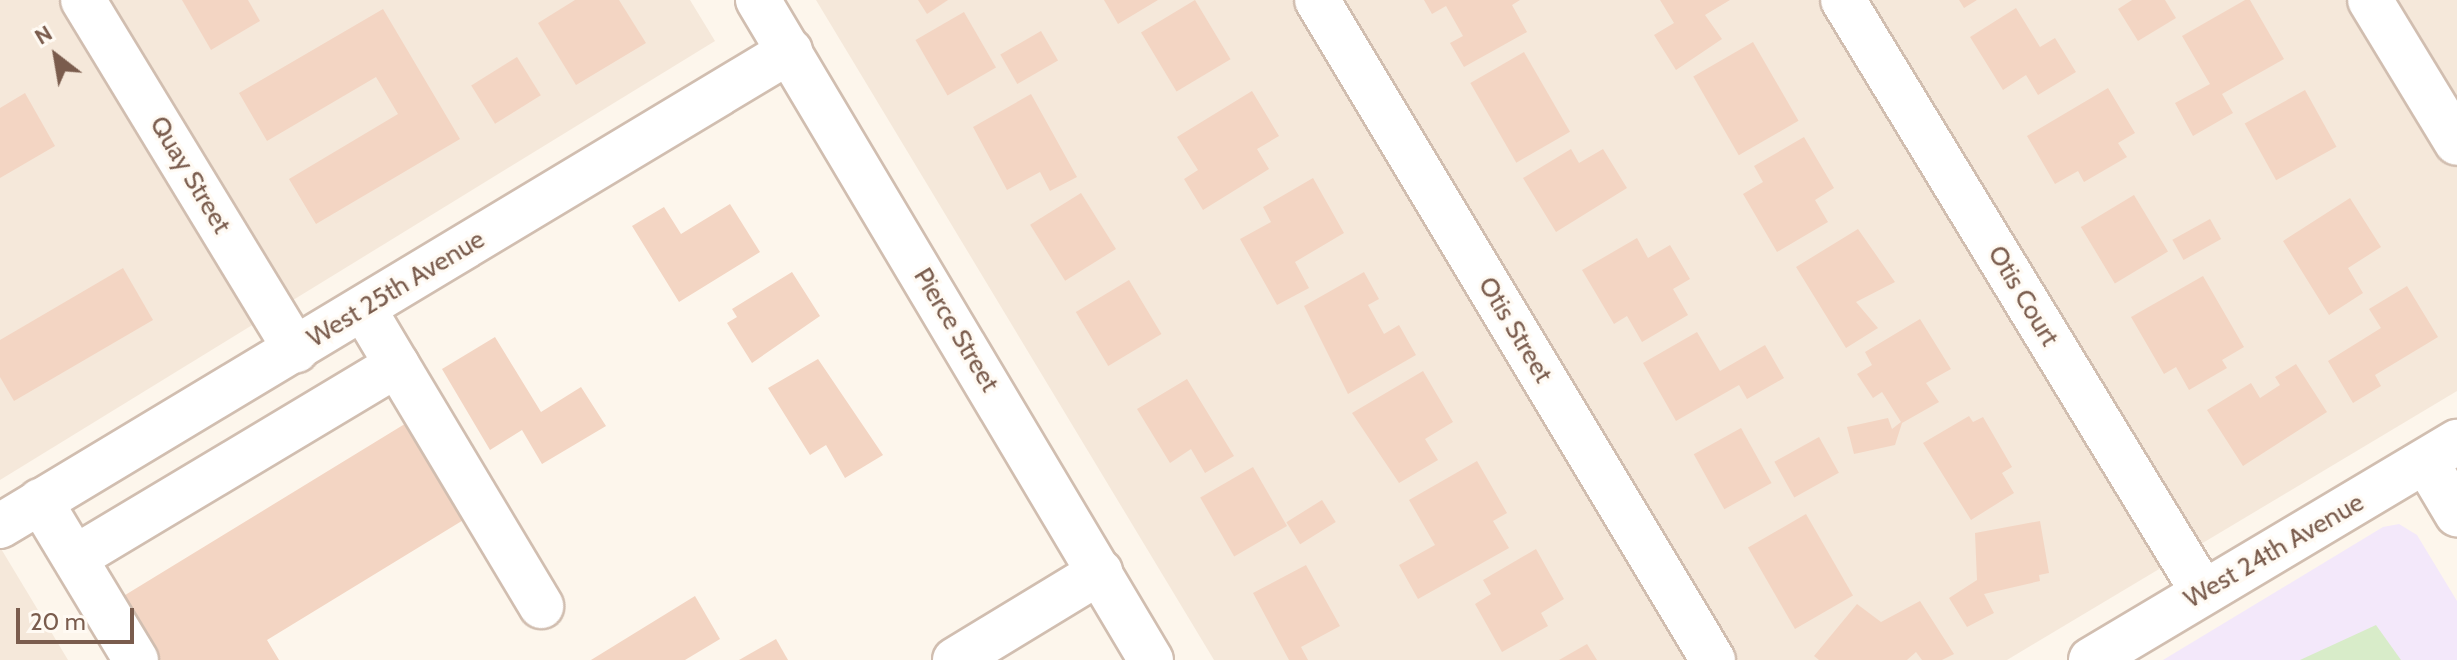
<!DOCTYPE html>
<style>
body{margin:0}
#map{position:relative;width:2457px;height:660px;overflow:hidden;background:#fdf6ec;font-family:Cabin,sans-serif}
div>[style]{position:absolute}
.residential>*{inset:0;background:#f5e8da}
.education>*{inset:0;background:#f3e8fa}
.green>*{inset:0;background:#d8ecc9}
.building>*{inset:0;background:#f3d5c3;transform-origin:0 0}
.roads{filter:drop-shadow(2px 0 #d1beb0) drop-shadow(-2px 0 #d1beb0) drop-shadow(0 2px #d1beb0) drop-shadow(0 -2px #d1beb0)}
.minor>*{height:44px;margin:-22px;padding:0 22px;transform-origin:22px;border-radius:22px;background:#fff}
span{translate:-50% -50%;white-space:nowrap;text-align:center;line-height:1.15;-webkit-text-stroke:6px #fffaf3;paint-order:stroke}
.street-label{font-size:26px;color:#7a5c4d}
.north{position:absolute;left:16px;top:16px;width:80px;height:80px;-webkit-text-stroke:6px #fffaf3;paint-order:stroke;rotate:329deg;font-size:22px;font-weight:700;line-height:32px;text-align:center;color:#7a5c4d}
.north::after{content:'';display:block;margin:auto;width:28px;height:36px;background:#7a5c4d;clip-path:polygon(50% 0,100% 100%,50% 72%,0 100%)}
.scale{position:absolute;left:16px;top:608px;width:118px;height:36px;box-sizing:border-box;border:4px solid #7a5c4d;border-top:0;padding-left:10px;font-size:24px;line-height:28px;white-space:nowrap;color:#7a5c4d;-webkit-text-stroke:6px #fffaf3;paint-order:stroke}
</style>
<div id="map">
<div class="residential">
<i style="clip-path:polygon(0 0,690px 0,715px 41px,0 480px)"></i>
<i style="clip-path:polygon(816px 0,2457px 0,2457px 391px,2007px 660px,1214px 660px)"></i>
<i style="clip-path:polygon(0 547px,68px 660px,0 660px)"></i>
</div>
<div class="education">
<i style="clip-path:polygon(2399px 524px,2417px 535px,2457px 601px,2457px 660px,2163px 660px,2383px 527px)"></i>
</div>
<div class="green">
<i style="clip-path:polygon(2376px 625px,2401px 660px,2300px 660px)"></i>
</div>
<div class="building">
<i style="clip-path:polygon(182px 0,248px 0,260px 21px,211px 50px)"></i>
<i style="clip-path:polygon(575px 0,619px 0,646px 43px,576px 85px,538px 23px)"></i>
<i style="clip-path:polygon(918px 0,948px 0,927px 14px)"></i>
<i style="clip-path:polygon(1104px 0,1158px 0,1118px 24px)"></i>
<i style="left:1195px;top:0;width:69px;height:63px;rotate:59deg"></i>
<i style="clip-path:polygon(1424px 0,1520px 0,1512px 5px,1527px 32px,1464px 67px,1450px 43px,1463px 36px,1446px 6px,1432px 14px)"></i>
<i style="clip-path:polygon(1660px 0,1730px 0,1705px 15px,1722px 39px,1676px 70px,1654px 35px,1674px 23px)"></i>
<i style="clip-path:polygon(1959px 0,1977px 0,1964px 8px)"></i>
<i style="clip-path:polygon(2132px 0,2165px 0,2176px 18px,2138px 41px,2118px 9px)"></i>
<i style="clip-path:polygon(2245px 0,2250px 0,2284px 59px,2222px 94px,2233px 113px,2193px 136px,2175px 103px,2210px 84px,2182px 36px)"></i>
<i style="clip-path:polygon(2016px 8px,2040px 47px,2055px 38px,2076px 72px,2038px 95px,2026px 75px,2003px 90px,1970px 37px)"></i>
<i style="clip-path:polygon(383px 9px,460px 139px,316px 224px,289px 179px,398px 114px,376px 77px,267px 141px,239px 93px)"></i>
<i style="left:964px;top:12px;width:64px;height:56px;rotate:60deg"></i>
<i style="left:1041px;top:31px;width:34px;height:47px;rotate:60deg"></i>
<i style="left:1753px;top:42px;width:91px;height:69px;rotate:60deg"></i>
<i style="left:1524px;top:52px;width:92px;height:62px;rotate:60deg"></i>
<i style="left:517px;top:57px;width:45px;height:54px;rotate:58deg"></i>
<i style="clip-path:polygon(2108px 88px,2135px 133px,2118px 143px,2127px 157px,2084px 182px,2078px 171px,2055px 184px,2027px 136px)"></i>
<i style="left:2305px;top:90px;width:65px;height:69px;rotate:61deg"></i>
<i style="clip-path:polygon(1252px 91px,1279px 136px,1257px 149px,1269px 169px,1203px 210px,1184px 179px,1198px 170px,1177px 137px)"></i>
<i style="clip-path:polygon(25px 93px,55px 146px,0 178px,0 108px)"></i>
<i style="clip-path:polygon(1031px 94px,1077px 177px,1050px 191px,1040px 172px,1007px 190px,973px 127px)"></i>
<i style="clip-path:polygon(1804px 137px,1834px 188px,1815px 200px,1828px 222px,1777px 252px,1743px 194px,1763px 182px,1754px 166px)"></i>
<i style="clip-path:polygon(1571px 149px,1579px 163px,1603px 149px,1627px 188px,1556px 232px,1523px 178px)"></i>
<i style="clip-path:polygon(1313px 178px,1344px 233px,1295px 262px,1309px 288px,1277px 305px,1240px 239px,1271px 222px,1263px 207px)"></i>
<i style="left:1081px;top:193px;width:66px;height:60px;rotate:58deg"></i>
<i style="left:2134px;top:195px;width:66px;height:62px;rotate:59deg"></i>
<i style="clip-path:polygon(2350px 198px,2381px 247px,2348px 268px,2363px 293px,2329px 315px,2283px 241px)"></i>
<i style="clip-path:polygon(730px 204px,760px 252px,679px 302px,632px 226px,664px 207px,681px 234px)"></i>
<i style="left:2210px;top:219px;width:23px;height:43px;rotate:61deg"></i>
<i style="clip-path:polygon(1858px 229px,1895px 282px,1856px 302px,1878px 328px,1846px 348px,1796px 267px)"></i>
<i style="clip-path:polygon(1637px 238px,1648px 258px,1670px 245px,1690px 279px,1673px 289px,1688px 315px,1642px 342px,1627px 316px,1614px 324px,1582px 270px)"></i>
<i style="clip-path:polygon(123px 268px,153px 320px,14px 401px,0 377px,0 340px)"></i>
<i style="clip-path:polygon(792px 272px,820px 316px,752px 363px,727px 323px,737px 317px,732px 309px)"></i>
<i style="clip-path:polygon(1364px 272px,1379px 299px,1368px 305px,1384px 334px,1399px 325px,1416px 355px,1348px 394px,1304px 306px)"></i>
<i style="clip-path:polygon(2203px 276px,2244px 347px,2222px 360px,2227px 368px,2189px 390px,2176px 367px,2164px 374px,2131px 317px)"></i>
<i style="left:1129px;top:280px;width:63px;height:62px;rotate:59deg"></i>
<i style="clip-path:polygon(2407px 286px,2438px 337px,2375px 375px,2381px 386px,2353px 403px,2328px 361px,2381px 328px,2369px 309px)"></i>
<i style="clip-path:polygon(1920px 319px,1951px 369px,1926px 383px,1939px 402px,1902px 423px,1895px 445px,1854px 454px,1847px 427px,1888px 418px,1892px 429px,1901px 422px,1882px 392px,1873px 398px,1857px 374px,1872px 365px,1865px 352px)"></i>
<i style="clip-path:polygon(1697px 332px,1720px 371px,1765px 345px,1784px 378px,1747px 399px,1739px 385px,1676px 421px,1643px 363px)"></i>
<i style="clip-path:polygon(495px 337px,541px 412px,581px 387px,606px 426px,542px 464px,522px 430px,490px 450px,442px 369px)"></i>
<i style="clip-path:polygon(818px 359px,883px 455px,845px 478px,826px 445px,810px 455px,768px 388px)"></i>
<i style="clip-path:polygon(2296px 364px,2327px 412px,2243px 466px,2207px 410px,2251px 383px,2260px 398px,2280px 385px,2275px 377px)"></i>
<i style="clip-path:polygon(1423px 371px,1453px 422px,1425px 439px,1438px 460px,1399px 483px,1352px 413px)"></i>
<i style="clip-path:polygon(1187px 379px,1234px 456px,1205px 473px,1191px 449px,1170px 463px,1137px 409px)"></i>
<i style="clip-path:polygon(1969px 416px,1973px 422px,1983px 417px,2012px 467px,2002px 473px,2014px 493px,1971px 520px,1923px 443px)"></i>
<i style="clip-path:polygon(408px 422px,465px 519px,267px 640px,279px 660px,154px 660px,117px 600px)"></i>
<i style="left:1741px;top:428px;width:63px;height:54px;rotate:61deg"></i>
<i style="left:1819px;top:437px;width:41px;height:51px;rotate:61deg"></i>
<i style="clip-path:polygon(1477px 461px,1507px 513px,1493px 521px,1509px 548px,1418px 599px,1399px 565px,1435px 545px,1409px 500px)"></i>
<i style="left:1253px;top:467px;width:68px;height:61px;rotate:60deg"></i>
<i style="left:1322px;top:500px;width:26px;height:42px;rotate:58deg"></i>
<i style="left:1806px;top:514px;width:94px;height:67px;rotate:60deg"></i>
<i style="clip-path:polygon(2040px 521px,2049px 573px,2039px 575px,2040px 581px,1984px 594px,1994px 613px,1967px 627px,1949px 598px,1977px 580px,1975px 533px)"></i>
<i style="clip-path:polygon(1536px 549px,1564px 599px,1541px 613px,1548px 626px,1502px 652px,1475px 604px,1491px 594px,1483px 580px)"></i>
<i style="clip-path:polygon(1306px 565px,1340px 626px,1301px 647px,1308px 660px,1289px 660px,1253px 593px)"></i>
<i style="clip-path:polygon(695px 596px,720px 639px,685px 660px,591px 660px)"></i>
<i style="clip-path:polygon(1920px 601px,1954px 654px,1942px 660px,1922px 660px,1916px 652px,1907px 660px,1819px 660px,1814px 656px,1857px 604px,1881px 622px)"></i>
<i style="clip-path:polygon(776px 639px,788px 660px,739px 660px)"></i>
<i style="clip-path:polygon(1587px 644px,1597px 660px,1559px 660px)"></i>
</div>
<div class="roads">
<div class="minor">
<i style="left:83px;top:0;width:410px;rotate:58.7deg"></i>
<i style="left:758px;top:0;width:768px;rotate:59.23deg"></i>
<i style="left:1317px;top:0;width:770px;rotate:59.04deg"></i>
<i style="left:1843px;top:0;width:693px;rotate:58.7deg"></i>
<i style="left:2370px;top:0;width:167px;rotate:58.7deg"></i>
<i style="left:397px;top:365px;width:281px;rotate:59.1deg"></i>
<i style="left:2426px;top:462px;width:61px;rotate:59.2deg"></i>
<i style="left:40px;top:501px;width:186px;rotate:58.9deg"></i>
<i style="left:0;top:526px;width:922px;rotate:-31.02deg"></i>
<i style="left:76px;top:557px;width:374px;rotate:-30.9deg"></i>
<i style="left:397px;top:365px;width:66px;rotate:-120.8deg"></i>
<i style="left:955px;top:660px;width:170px;rotate:-31.3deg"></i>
<i style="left:2091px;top:660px;width:426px;rotate:-30.8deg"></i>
</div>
</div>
<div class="street-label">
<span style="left:190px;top:175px;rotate:59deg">Quay Street</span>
<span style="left:396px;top:289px;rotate:-31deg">West 25th Avenue</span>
<span style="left:2023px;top:296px;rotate:59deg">Otis Court</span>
<span style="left:956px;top:330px;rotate:59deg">Pierce Street</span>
<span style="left:1515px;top:330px;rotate:59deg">Otis Street</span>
<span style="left:2274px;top:551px;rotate:-30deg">West 24th Avenue</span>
</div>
<div class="north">N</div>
<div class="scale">20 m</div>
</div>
